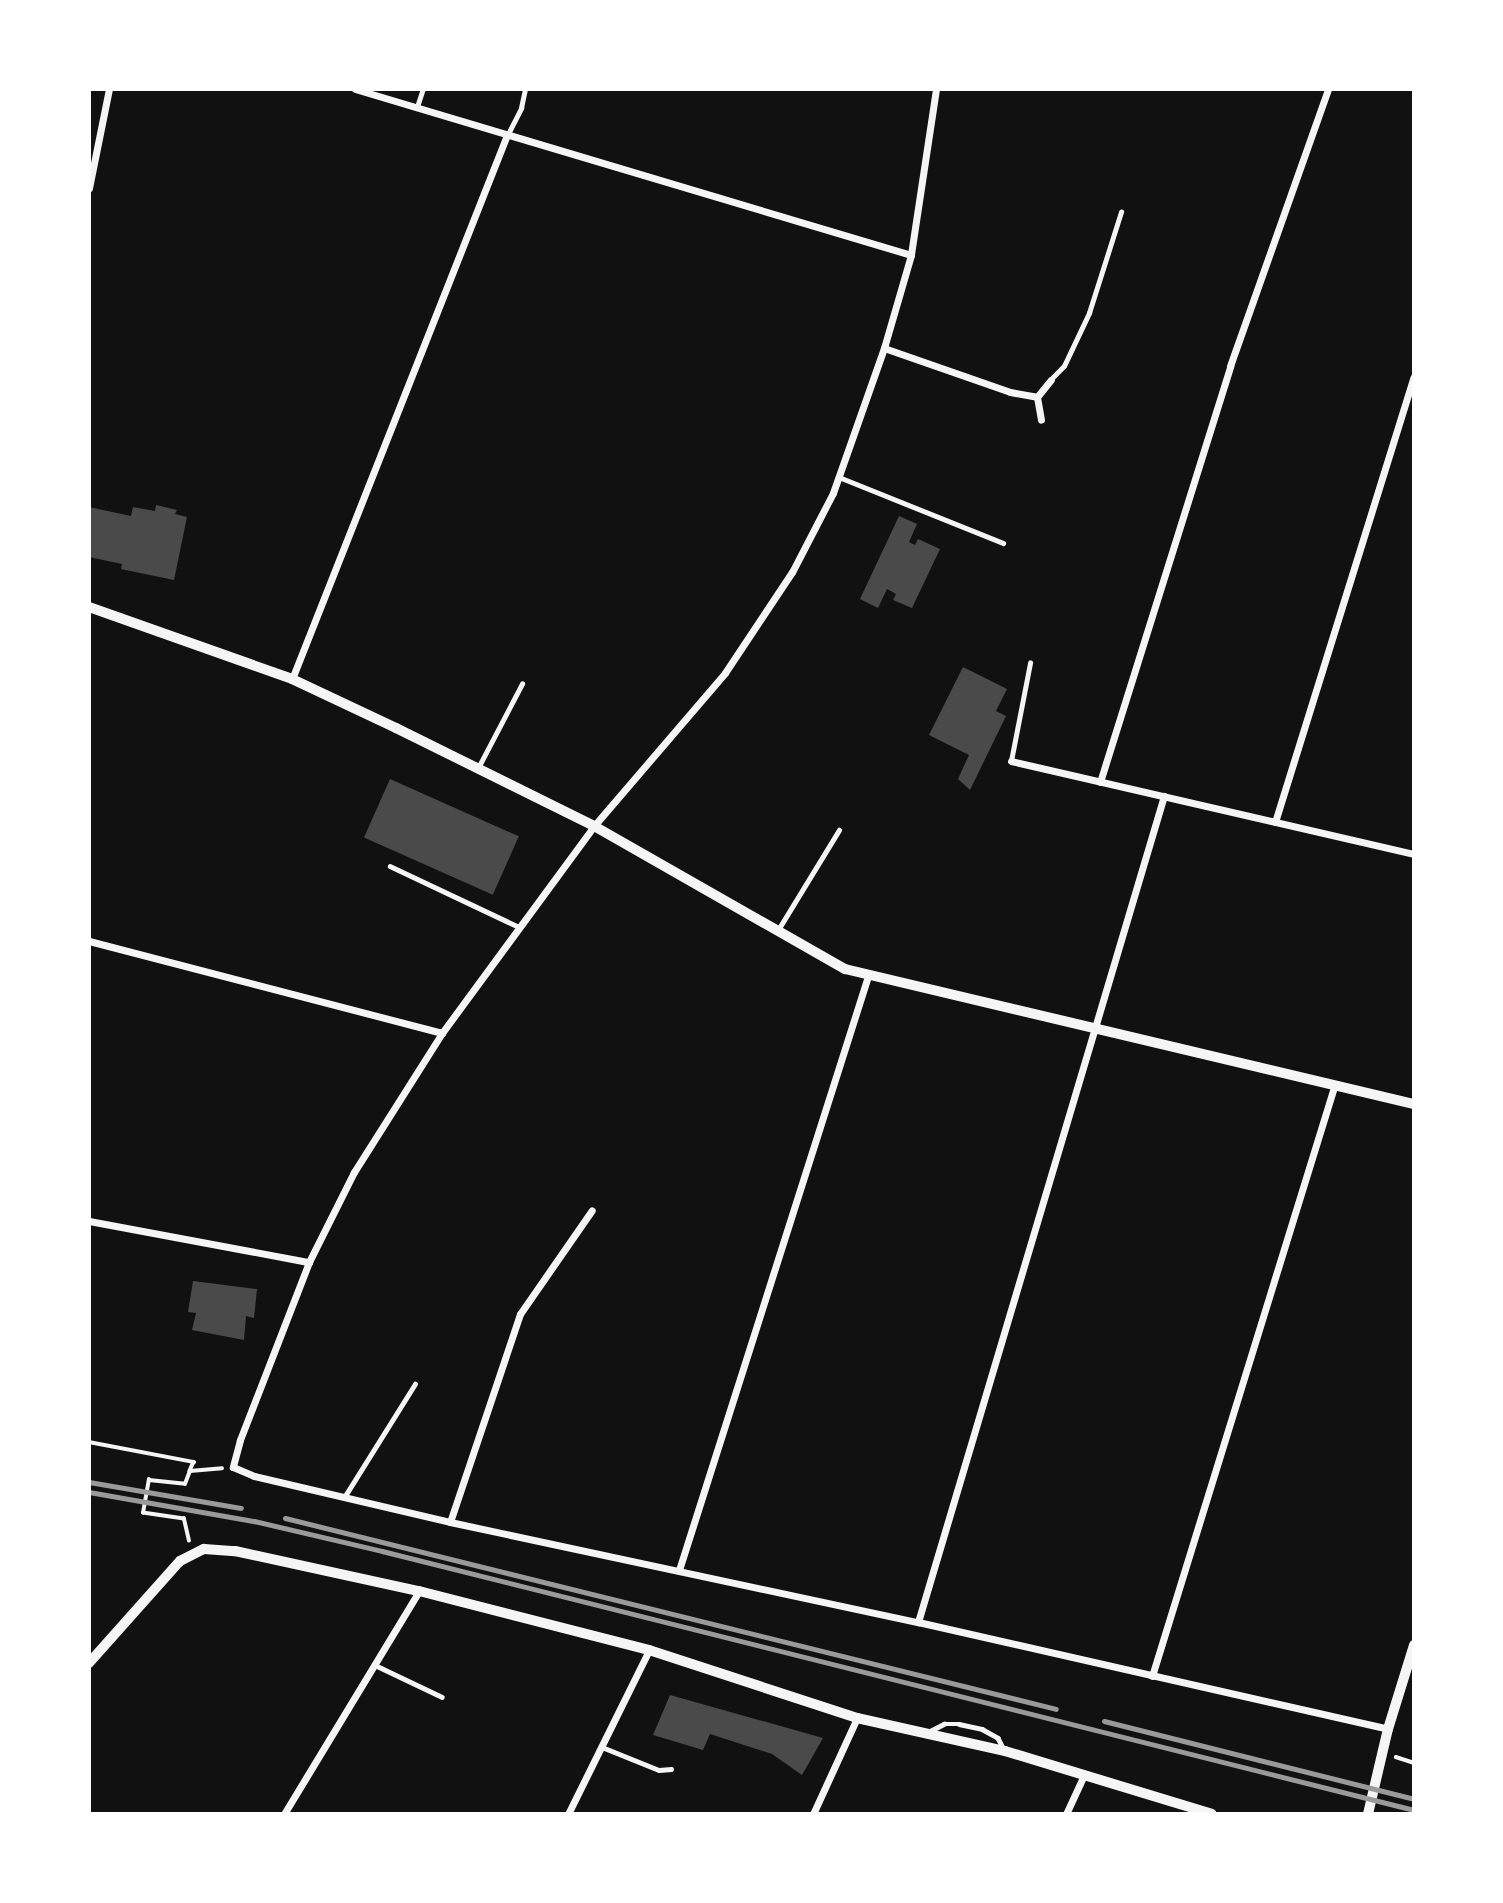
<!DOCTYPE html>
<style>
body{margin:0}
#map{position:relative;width:1503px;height:1903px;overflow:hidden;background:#111;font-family:"Roboto Condensed",sans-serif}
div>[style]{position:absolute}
.building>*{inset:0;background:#4a4a4a;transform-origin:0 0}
.path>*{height:3.5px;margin:-1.75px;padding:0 1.75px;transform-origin:1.75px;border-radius:1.75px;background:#f5f5f5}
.service>*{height:4.5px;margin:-2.25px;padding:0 2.25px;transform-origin:2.25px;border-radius:2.25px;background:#f5f5f5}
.minor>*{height:7px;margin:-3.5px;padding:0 3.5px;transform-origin:3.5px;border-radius:3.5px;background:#f5f5f5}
.tertiary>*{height:10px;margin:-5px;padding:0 5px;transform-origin:5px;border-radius:5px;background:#f5f5f5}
.rail>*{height:5px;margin:-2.5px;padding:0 2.5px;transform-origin:2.5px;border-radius:2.5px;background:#9a9a9a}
span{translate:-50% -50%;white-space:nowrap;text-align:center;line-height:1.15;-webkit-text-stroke:7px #fff;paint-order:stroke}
.frame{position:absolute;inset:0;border:91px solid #fff;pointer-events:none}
</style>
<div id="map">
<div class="building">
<i style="clip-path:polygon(156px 505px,177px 510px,175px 514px,187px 517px,174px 580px,121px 569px,122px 564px,89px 557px,89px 507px,131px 516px,133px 507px,155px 511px)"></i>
<i style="clip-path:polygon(899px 516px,917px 524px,909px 542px,915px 545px,918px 539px,940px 549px,912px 608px,893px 600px,896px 594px,887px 589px,878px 608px,860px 599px)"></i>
<i style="clip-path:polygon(963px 667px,1007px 689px,996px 711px,1006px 716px,970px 790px,958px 779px,969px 755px,929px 735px)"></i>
<i style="left:390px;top:779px;width:141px;height:64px;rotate:24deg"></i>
<i style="clip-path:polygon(193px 1281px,257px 1289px,254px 1318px,246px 1316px,244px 1340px,192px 1330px,196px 1313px,188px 1312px)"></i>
<i style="clip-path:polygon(670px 1695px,823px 1738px,802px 1775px,772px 1754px,710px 1734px,703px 1750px,653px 1735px)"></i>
</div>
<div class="path">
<i style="left:89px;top:1442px;width:107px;rotate:10.8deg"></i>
<i style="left:194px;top:1462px;width:10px;rotate:114deg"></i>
<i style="left:189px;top:1541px;width:23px;rotate:-103deg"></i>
<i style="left:184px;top:1519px;width:41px;rotate:-171.7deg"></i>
<i style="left:143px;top:1513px;width:34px;rotate:-80deg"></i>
<i style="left:149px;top:1480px;width:36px;rotate:6deg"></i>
<i style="left:185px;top:1484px;width:14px;rotate:-69deg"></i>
<i style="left:190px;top:1471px;width:32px;rotate:-5deg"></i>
<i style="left:1396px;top:1757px;width:19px;rotate:18deg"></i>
</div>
<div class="service">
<i style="left:417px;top:107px;width:19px;rotate:-72deg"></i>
<i style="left:508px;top:134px;width:29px;rotate:-63deg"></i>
<i style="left:521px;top:108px;width:19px;rotate:-78deg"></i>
<i style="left:1051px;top:379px;width:18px;rotate:-45deg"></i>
<i style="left:1064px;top:366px;width:59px;rotate:-64.7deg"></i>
<i style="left:1089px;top:313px;width:106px;rotate:-72.4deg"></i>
<i style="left:839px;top:477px;width:177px;rotate:21.9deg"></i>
<i style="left:1011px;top:761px;width:100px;rotate:-79deg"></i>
<i style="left:478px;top:768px;width:95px;rotate:-62.4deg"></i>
<i style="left:390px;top:866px;width:143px;rotate:25.3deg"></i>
<i style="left:778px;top:930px;width:117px;rotate:-58.6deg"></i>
<i style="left:345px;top:1496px;width:132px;rotate:-58deg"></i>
<i style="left:375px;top:1665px;width:74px;rotate:25.5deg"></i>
<i style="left:930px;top:1731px;width:16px;rotate:-27deg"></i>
<i style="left:944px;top:1724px;width:15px"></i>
<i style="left:959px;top:1724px;width:24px;rotate:12deg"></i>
<i style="left:982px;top:1729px;width:18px;rotate:29deg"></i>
<i style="left:998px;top:1738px;width:13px;rotate:63deg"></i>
<i style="left:602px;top:1747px;width:61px;rotate:22deg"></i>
<i style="left:659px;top:1770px;width:12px;rotate:-5deg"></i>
</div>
<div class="minor">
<i style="left:355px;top:89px;width:580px;rotate:16.62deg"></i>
<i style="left:936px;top:89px;width:168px;rotate:98.6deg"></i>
<i style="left:911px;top:255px;width:97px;rotate:106.2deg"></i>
<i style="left:884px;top:348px;width:154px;rotate:109.4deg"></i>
<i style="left:833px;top:493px;width:89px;rotate:117.4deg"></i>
<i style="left:792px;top:572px;width:121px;rotate:123.6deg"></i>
<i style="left:725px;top:673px;width:201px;rotate:130.6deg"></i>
<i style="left:594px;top:826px;width:257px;rotate:126.3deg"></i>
<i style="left:442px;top:1033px;width:165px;rotate:122.3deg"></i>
<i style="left:354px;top:1172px;width:101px;rotate:116.6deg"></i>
<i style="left:309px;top:1262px;width:191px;rotate:111.2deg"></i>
<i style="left:240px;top:1440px;width:28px;rotate:105deg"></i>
<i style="left:233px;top:1467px;width:23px;rotate:23deg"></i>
<i style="left:254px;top:1476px;width:201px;rotate:13.2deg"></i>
<i style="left:450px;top:1522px;width:479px;rotate:12.1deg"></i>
<i style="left:918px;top:1622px;width:482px;rotate:12.8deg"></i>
<i style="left:89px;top:188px;width:101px;rotate:-78.6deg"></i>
<i style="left:884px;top:348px;width:133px;rotate:19.2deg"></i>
<i style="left:1010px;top:392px;width:27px;rotate:10deg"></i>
<i style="left:1037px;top:397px;width:22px;rotate:-51deg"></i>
<i style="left:1037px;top:397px;width:23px;rotate:80deg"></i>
<i style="left:292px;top:679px;width:585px;rotate:-68.44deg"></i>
<i style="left:1011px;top:761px;width:414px;rotate:13deg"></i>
<i style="left:1100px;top:782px;width:436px;rotate:-72.6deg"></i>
<i style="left:1230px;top:366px;width:294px;rotate:-70.5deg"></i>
<i style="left:1275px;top:822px;width:466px;rotate:-72.7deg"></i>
<i style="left:89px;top:941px;width:365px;rotate:14.6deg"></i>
<i style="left:89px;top:1221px;width:224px;rotate:10.6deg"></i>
<i style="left:450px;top:1522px;width:219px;rotate:-71.4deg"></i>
<i style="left:520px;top:1314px;width:126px;rotate:-55.3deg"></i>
<i style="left:679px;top:1570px;width:623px;rotate:-72.35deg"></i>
<i style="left:918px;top:1622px;width:862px;rotate:-73.42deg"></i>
<i style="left:1152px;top:1676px;width:616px;rotate:-72.83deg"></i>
<i style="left:284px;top:1814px;width:261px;rotate:-58.8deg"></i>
<i style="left:568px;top:1814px;width:183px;rotate:-63.7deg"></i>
<i style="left:813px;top:1814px;width:106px;rotate:-65.4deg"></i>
<i style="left:1066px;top:1814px;width:43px;rotate:-65.2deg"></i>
</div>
<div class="tertiary">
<i style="left:89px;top:607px;width:215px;rotate:19.5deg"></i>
<i style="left:292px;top:679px;width:115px;rotate:25.2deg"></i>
<i style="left:396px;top:728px;width:221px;rotate:26.3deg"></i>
<i style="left:594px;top:826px;width:289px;rotate:29.7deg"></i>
<i style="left:845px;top:969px;width:585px;rotate:13.35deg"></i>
<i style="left:89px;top:1663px;width:137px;rotate:-48.3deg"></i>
<i style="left:180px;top:1561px;width:27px;rotate:-27deg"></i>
<i style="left:204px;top:1549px;width:31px;rotate:4deg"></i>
<i style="left:235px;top:1551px;width:188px;rotate:12.3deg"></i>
<i style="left:419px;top:1591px;width:237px;rotate:14.4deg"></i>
<i style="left:649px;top:1650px;width:219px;rotate:18.1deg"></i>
<i style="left:857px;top:1718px;width:152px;rotate:12.6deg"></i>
<i style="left:1005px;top:1751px;width:216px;rotate:16.9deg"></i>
<i style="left:1368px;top:1814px;width:87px;rotate:-76.8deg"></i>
<i style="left:1388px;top:1729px;width:88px;rotate:-72.8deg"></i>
</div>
<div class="rail">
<i style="left:89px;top:1482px;width:154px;rotate:9.7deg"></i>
<i style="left:89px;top:1492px;width:168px;rotate:10deg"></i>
<i style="left:254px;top:1521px;width:131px;rotate:13.2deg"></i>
<i style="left:382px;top:1551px;width:1064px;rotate:14.09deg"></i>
<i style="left:285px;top:1518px;width:794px;rotate:13.91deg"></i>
<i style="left:1104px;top:1721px;width:320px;rotate:14.1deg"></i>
</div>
<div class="frame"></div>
</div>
